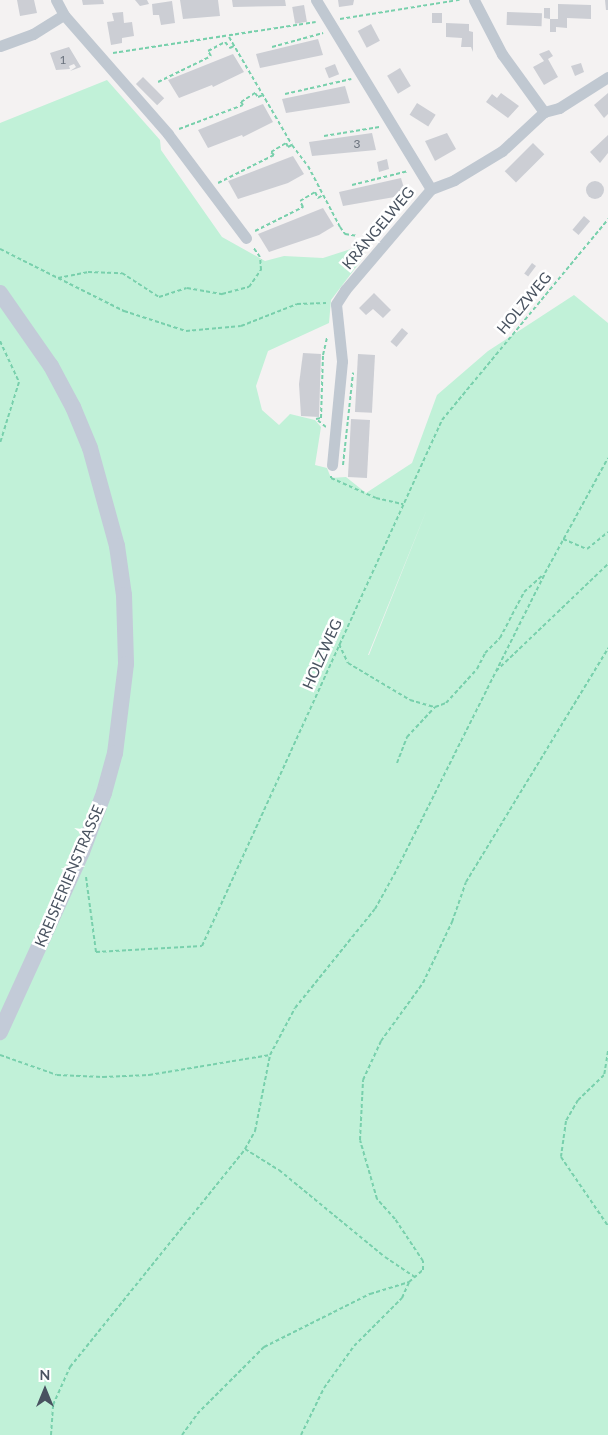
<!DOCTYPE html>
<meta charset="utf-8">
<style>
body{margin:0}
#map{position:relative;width:608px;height:1435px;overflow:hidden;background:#f4f2f2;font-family:Lato,sans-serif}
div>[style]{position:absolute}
.green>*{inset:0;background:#c1f1d8}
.building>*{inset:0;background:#ccced4;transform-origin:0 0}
.round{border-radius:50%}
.path>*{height:2px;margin-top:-1px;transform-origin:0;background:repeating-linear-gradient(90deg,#78d0ac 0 4px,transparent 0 6.5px)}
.street>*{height:11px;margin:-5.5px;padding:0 5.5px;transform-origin:5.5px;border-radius:5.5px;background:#c0c8d1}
.secondary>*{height:16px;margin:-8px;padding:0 8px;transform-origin:8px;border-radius:8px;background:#c3cbd8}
span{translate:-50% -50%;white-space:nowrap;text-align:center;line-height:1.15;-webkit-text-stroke:5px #fff;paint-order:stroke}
.number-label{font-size:12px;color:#6a727d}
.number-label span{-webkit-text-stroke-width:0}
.street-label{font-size:15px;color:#495360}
.north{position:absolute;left:20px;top:1365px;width:50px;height:50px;-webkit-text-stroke:4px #fff;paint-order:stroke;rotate:0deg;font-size:14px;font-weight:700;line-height:20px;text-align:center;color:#495360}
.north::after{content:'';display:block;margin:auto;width:18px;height:22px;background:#495360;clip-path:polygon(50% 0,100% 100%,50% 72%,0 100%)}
</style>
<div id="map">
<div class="green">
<i style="clip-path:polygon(evenodd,107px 80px,160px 140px,161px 150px,222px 237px,265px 261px,284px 256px,323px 258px,354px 248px,366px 254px,331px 300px,329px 323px,268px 351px,256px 386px,262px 410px,279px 425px,290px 414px,315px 420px,321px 427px,315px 465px,327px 468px,331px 478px,346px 477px,366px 493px,412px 463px,437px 395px,488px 351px,574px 295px,608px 323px,608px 1435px,0 1435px,0 123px,107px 80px,427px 509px,369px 655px,368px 655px,427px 509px)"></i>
</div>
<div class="building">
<i style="clip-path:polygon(17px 0,34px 0,37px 13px,20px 16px)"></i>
<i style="clip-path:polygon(82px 0,103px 0,104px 4px,83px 5px)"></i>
<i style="clip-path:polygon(135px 0,147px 0,149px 4px,140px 6px)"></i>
<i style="clip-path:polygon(180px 0,218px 0,220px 16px,183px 19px)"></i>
<i style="clip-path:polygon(232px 0,285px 0,286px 6px,233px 7px)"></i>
<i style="clip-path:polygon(338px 0,354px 0,353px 5px,339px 7px)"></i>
<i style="clip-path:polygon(605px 0,608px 0,608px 10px,606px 10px)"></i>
<i style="clip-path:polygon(172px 1px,175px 23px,161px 25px,159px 15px,153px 15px,152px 4px)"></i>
<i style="clip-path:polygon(558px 4px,591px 5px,591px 19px,567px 18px,567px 28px,556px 27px,556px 32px,550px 32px,550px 19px,544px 18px,544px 8px,550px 8px,550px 19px,558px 19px)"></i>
<i style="left:304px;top:5px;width:17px;height:12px;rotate:80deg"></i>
<i style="clip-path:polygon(123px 12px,124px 23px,132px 22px,134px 36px,122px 38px,122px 43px,111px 45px,107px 22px,114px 21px,112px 13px)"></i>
<i style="left:507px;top:12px;width:35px;height:13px;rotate:2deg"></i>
<i style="left:432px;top:13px;width:10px;height:10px"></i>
<i style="clip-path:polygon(446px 23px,469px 24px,469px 31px,473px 32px,473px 52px,471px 47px,461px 47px,462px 38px,446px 37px)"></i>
<i style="left:371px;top:24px;width:19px;height:15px;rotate:62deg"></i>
<i style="clip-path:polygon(318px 39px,323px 55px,260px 68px,256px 54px)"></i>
<i style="clip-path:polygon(69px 47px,81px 67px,70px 71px,76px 67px,74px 64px,69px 66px,70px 69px,56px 70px,50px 53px)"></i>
<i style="clip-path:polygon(549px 50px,553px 56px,548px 59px,558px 77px,544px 85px,533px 67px,544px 61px,539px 54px)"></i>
<i style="clip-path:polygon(233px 54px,244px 72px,213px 87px,212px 85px,179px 98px,168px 80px)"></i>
<i style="clip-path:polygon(581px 63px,584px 72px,575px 76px,571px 66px)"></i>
<i style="left:335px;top:64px;width:11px;height:11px;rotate:68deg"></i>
<i style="left:400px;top:68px;width:21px;height:15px;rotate:59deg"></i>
<i style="left:143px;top:77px;width:30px;height:10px;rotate:45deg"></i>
<i style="clip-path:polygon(345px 86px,350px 103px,286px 113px,282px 99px)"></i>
<i style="clip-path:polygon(501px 93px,519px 106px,508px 118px,486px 102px,492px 94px,497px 98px)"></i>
<i style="clip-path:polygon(608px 93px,608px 114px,604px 118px,594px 105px)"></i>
<i style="left:417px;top:103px;width:22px;height:14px;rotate:32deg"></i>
<i style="clip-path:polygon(263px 104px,273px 122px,243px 137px,242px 135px,208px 148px,198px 130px)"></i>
<i style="clip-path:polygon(372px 133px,376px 150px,312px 156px,309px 142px)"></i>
<i style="clip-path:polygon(447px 133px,456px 149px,435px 161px,425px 141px)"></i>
<i style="clip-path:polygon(608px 135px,608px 153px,600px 163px,590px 152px)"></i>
<i style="left:533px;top:143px;width:16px;height:40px;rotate:45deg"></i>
<i style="clip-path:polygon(293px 156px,304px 174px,288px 183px,238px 199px,228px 181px)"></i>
<i style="clip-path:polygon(387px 159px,389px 169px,379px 172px,377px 162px)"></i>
<i style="clip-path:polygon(401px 178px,406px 195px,343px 206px,339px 192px)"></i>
<i class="round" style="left:586px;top:181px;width:18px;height:18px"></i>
<i style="clip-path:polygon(323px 208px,334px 226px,319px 235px,269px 252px,258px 234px)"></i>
<i style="left:584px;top:216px;width:8px;height:18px;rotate:40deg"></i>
<i style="left:532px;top:263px;width:5px;height:13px;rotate:37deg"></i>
<i style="clip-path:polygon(374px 293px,391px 310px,383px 318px,373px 309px,366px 315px,359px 308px)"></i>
<i style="left:402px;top:328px;width:8px;height:18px;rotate:40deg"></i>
<i style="clip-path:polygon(303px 353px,321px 354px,319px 417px,301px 416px,299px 384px)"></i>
<i style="left:358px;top:354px;width:17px;height:58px;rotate:3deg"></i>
<i style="left:351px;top:419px;width:19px;height:58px;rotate:3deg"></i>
</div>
<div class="path">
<i style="left:340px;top:19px;width:121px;rotate:-9.1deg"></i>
<i style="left:229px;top:37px;width:125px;rotate:59.7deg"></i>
<i style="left:292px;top:145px;width:26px;rotate:53deg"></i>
<i style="left:308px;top:166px;width:69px;rotate:62.3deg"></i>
<i style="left:340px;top:227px;width:9px;rotate:54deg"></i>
<i style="left:345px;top:234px;width:13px;rotate:9deg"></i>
<i style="left:272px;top:47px;width:53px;rotate:-15.4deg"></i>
<i style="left:113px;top:53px;width:205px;rotate:-8.7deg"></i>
<i style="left:158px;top:82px;width:59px;rotate:-26.1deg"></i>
<i style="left:211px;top:56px;width:6px;rotate:-121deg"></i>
<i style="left:208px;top:51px;width:19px;rotate:-28deg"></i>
<i style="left:225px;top:42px;width:8px;rotate:50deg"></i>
<i style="left:230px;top:48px;width:4px;rotate:-27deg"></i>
<i style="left:285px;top:94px;width:68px;rotate:-12.8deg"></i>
<i style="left:179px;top:129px;width:68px;rotate:-20.6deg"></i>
<i style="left:243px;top:105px;width:4px;rotate:-124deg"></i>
<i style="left:241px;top:102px;width:17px;rotate:-33deg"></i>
<i style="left:255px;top:93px;width:5px;rotate:53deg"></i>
<i style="left:258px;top:97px;width:5px;rotate:-22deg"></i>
<i style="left:324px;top:136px;width:56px;rotate:-9.3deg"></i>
<i style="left:218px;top:183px;width:63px;rotate:-26.6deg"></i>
<i style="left:274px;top:155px;width:4px;rotate:-135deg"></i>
<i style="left:271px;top:152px;width:17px;rotate:-31deg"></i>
<i style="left:286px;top:143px;width:4px;rotate:63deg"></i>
<i style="left:288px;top:147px;width:4px;rotate:-27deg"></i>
<i style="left:352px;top:185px;width:58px;rotate:-14deg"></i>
<i style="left:255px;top:231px;width:54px;rotate:-26.6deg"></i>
<i style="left:303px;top:207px;width:7px;rotate:-117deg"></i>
<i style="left:300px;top:201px;width:17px;rotate:-31deg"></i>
<i style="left:315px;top:192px;width:7px;rotate:63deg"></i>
<i style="left:318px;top:198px;width:6px;rotate:-31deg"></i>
<i style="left:0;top:249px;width:139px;rotate:26.6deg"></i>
<i style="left:124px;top:311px;width:65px;rotate:17.9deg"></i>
<i style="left:186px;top:331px;width:55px;rotate:-5.2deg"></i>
<i style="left:241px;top:326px;width:60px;rotate:-21.4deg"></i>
<i style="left:297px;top:304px;width:29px;rotate:-2deg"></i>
<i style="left:58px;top:278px;width:31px;rotate:-11deg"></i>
<i style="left:88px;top:272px;width:34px;rotate:2deg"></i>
<i style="left:122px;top:273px;width:44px;rotate:33deg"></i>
<i style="left:159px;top:297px;width:29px;rotate:-18deg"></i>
<i style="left:187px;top:288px;width:36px;rotate:10deg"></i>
<i style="left:222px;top:294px;width:28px;rotate:-15deg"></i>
<i style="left:249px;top:287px;width:21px;rotate:-55deg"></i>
<i style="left:261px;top:270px;width:13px;rotate:-94deg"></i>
<i style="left:260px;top:257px;width:12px;rotate:-125deg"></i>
<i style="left:0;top:341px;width:45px;rotate:65.1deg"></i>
<i style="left:19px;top:382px;width:64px;rotate:107.3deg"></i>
<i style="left:326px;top:427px;width:13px;rotate:-141deg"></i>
<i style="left:316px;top:419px;width:5px;rotate:-11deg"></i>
<i style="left:321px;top:418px;width:63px;rotate:-88.2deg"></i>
<i style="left:323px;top:355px;width:18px;rotate:-77deg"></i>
<i style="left:343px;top:465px;width:93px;rotate:-83.8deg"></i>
<i style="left:331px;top:476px;width:2px;rotate:90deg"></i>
<i style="left:331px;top:478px;width:49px;rotate:24deg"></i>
<i style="left:376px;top:498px;width:28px;rotate:13deg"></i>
<i style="left:563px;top:539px;width:26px;rotate:23deg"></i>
<i style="left:587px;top:549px;width:27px;rotate:-39deg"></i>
<i style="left:339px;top:644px;width:21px;rotate:65deg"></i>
<i style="left:348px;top:663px;width:72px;rotate:30.8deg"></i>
<i style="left:410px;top:700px;width:26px;rotate:16deg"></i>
<i style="left:435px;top:707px;width:12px;rotate:-20deg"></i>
<i style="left:446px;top:703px;width:46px;rotate:-47.6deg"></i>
<i style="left:477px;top:669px;width:18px;rotate:-63deg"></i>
<i style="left:485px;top:653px;width:21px;rotate:-45deg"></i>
<i style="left:500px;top:638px;width:52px;rotate:-62.4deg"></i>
<i style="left:524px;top:592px;width:25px;rotate:-42deg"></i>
<i style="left:496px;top:671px;width:155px;rotate:-43.7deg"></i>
<i style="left:397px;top:763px;width:28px;rotate:-69deg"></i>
<i style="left:407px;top:737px;width:41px;rotate:-47deg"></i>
<i style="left:86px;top:877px;width:76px;rotate:82.4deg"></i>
<i style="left:96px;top:952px;width:106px;rotate:-3.2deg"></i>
<i style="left:202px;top:946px;width:578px;rotate:-65.47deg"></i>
<i style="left:442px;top:420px;width:261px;rotate:-50.4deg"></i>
<i style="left:608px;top:1051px;width:24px;rotate:99deg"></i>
<i style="left:604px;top:1075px;width:36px;rotate:136deg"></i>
<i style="left:578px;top:1100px;width:24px;rotate:120deg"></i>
<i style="left:566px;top:1121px;width:36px;rotate:98deg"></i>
<i style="left:561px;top:1157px;width:83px;rotate:55.7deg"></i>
<i style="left:0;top:1055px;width:60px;rotate:19.3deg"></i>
<i style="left:57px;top:1075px;width:46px;rotate:2.5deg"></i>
<i style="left:103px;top:1077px;width:46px;rotate:-2.5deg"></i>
<i style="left:149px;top:1075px;width:123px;rotate:-9.4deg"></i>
<i style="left:245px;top:1149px;width:40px;rotate:32deg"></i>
<i style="left:279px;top:1170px;width:137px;rotate:39.4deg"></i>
<i style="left:385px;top:1257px;width:37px;rotate:34deg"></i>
<i style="left:51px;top:1435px;width:30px;rotate:-86deg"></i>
<i style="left:53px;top:1405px;width:42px;rotate:-65.9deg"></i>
<i style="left:70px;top:1367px;width:280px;rotate:-51.2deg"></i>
<i style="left:245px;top:1149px;width:21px;rotate:-61deg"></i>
<i style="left:255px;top:1131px;width:77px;rotate:-78.8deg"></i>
<i style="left:270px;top:1055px;width:53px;rotate:-62deg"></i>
<i style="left:295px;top:1008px;width:127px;rotate:-51.1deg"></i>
<i style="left:375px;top:909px;width:39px;rotate:-61deg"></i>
<i style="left:394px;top:875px;width:338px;rotate:-63.4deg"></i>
<i style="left:545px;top:573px;width:131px;rotate:-61.3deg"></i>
<i style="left:182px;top:1435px;width:26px;rotate:-54deg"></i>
<i style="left:197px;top:1414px;width:95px;rotate:-45deg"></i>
<i style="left:264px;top:1347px;width:119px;rotate:-26.6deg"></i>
<i style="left:370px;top:1294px;width:41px;rotate:-17.1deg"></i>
<i style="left:409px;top:1282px;width:18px;rotate:-41deg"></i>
<i style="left:423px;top:1270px;width:9px;rotate:-90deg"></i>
<i style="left:423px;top:1261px;width:50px;rotate:-123.7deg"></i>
<i style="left:395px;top:1219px;width:27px;rotate:-132deg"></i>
<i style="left:377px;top:1199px;width:61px;rotate:-106.1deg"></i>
<i style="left:360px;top:1140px;width:60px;rotate:-87.1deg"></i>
<i style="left:363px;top:1080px;width:43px;rotate:-65.2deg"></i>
<i style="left:381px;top:1041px;width:72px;rotate:-54.1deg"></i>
<i style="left:423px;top:983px;width:68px;rotate:-64.6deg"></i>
<i style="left:452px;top:922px;width:42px;rotate:-70.7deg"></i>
<i style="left:466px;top:882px;width:274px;rotate:-58.7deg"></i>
<i style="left:301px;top:1435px;width:52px;rotate:-63.9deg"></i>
<i style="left:324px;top:1388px;width:52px;rotate:-54.5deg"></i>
<i style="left:354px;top:1346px;width:68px;rotate:-45deg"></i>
<i style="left:402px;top:1298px;width:17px;rotate:-66deg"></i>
</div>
<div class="street">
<i style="left:56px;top:0;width:17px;rotate:62deg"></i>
<i style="left:64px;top:15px;width:158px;rotate:48.8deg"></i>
<i style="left:168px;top:134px;width:130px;rotate:53.1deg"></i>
<i style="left:316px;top:0;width:221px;rotate:58.7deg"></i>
<i style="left:474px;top:0;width:61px;rotate:62.6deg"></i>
<i style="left:502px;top:54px;width:72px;rotate:54.1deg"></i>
<i style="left:0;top:46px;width:35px;rotate:-20deg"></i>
<i style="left:33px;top:34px;width:36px;rotate:-32deg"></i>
<i style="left:332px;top:465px;width:104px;rotate:-84.5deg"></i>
<i style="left:342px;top:361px;width:57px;rotate:-96deg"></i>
<i style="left:336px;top:304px;width:17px;rotate:-57deg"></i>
<i style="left:345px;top:290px;width:133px;rotate:-49.6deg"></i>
<i style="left:431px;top:189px;width:25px;rotate:-21deg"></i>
<i style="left:454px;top:180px;width:56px;rotate:-31.1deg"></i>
<i style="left:502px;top:151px;width:57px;rotate:-42.9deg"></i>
<i style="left:544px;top:112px;width:16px;rotate:-15deg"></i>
<i style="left:559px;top:108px;width:58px;rotate:-32.3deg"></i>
</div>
<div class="secondary">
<i style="left:0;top:293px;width:89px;rotate:55.1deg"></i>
<i style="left:51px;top:366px;width:47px;rotate:61.8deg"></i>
<i style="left:73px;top:407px;width:44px;rotate:67.5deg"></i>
<i style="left:90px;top:448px;width:102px;rotate:74.6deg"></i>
<i style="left:117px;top:546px;width:49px;rotate:81.9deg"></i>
<i style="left:124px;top:595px;width:69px;rotate:88.3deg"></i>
<i style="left:126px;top:664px;width:90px;rotate:97deg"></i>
<i style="left:115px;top:753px;width:41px;rotate:105.4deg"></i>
<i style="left:104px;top:793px;width:63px;rotate:110.4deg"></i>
<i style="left:82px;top:852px;width:198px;rotate:114.5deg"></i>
</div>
<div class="number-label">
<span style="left:63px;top:60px">1</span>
<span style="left:357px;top:144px">3</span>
</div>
<div class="street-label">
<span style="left:378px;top:228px;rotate:-50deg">KRÄNGELWEG</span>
<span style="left:524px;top:303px;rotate:-50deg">HOLZWEG</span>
<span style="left:322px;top:654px;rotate:-66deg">HOLZWEG</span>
<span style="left:69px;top:876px;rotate:-67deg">KREISFERIENSTRASSE</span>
</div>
<div class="north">N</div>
</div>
